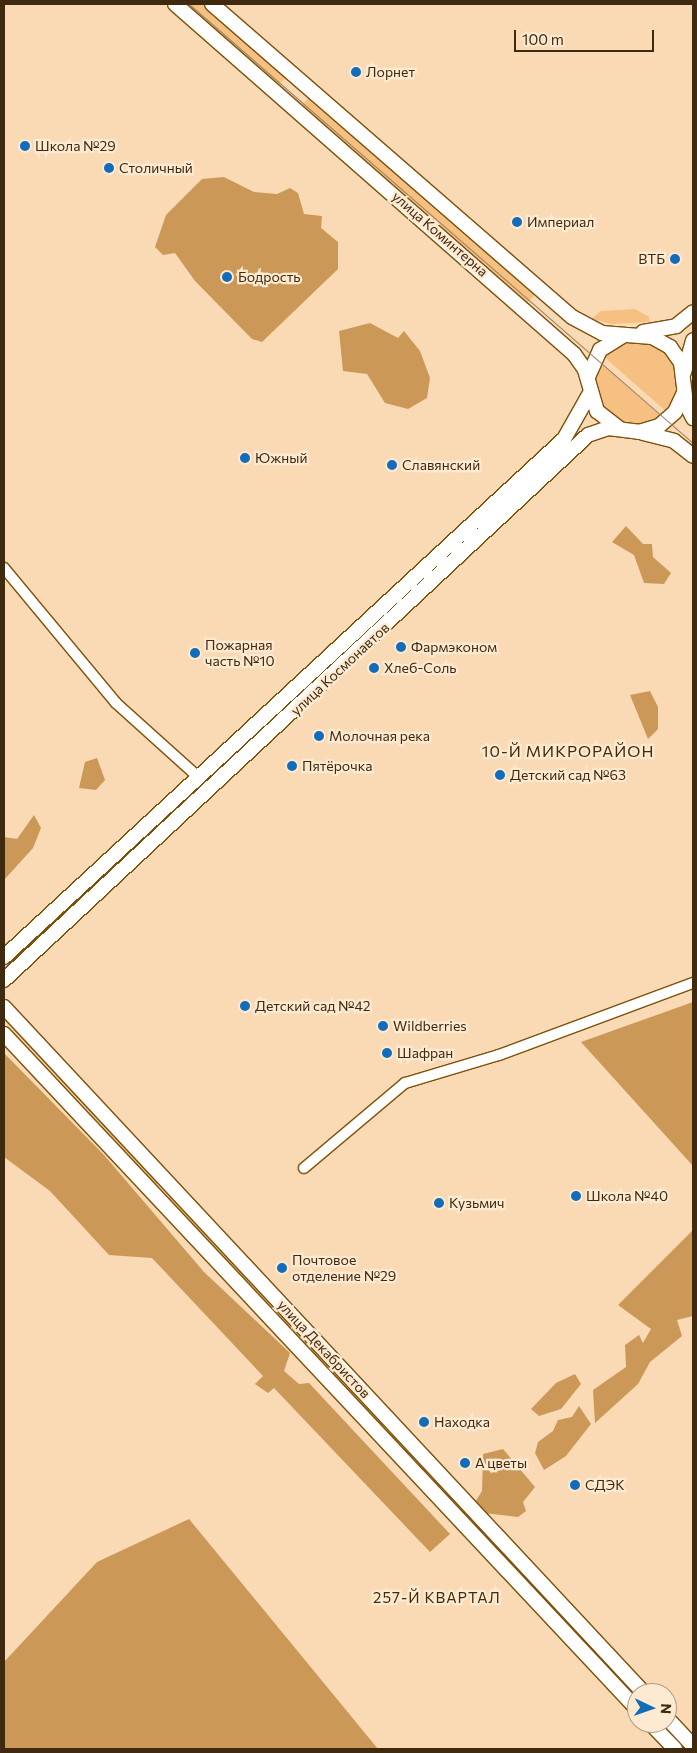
<!DOCTYPE html>
<meta charset="utf-8">
<style>
body{margin:0}
#map{position:relative;width:697px;height:1753px;overflow:hidden;background:#f9dab5;font-family:Commissioner,sans-serif}
div>[style]{position:absolute}
.green>*{inset:0;background:#f5c081;transform-origin:0 0}
.forest>*{inset:0;background:#cc9857}
.roads{filter:drop-shadow(1px 0 #7e5107) drop-shadow(-1px 0 #7e5107) drop-shadow(0 1px #7e5107) drop-shadow(0 -1px #7e5107)}
.street>*{height:10px;margin:-5px;padding:0 5px;transform-origin:5px;border-radius:5px;background:#fff}
.secondary>*{height:14px;margin:-7px;padding:0 7px;transform-origin:7px;border-radius:7px;background:#fff}
.tram>*{height:1px;margin:-0.5px;padding:0 0.5px;transform-origin:0.5px;border-radius:0.5px;background:#9d8363}
.dots>*{width:14px;height:14px;translate:-50% -50%;box-sizing:border-box;border:2px solid #fee9d1;border-radius:50%}
span{translate:-50% -50%;white-space:nowrap;text-align:center;line-height:1.15;-webkit-text-stroke:4.5px #fee9d1;paint-order:stroke}
.poi-label{font-size:14px;color:#3f2a10}
.left{translate:0 -50%;text-align:left}
.right{translate:-100% -50%;text-align:right}
.street-label{font-size:14px;color:#3f2a10}
.neighbourhood-label{font-size:15px;color:#442b09;letter-spacing:1px}
.quarter-label{font-size:16px;color:#442b09;letter-spacing:1px}
.frame{position:absolute;inset:0;border:5px solid #3f2a10;pointer-events:none}
.north{position:absolute;left:627px;top:1683px;width:50px;height:50px;box-sizing:border-box;background:#fee9d1;border:1px solid #b29d84;border-radius:50%;rotate:93deg;font-size:14px;font-weight:700;line-height:20px;text-align:center;color:#3f2a10}
.north::after{content:'';display:block;margin:auto;width:18px;height:22px;background:#136cb9;clip-path:polygon(50% 0,100% 100%,50% 72%,0 100%)}
.scale{position:absolute;left:514px;top:30px;width:140px;height:22px;box-sizing:border-box;border:2px solid #3f2a10;border-top:0;padding-left:6px;font-size:15px;line-height:18px;white-space:nowrap;color:#3f2a10;-webkit-text-stroke:4px #fee9d1;paint-order:stroke}
</style>
<div id="map">
<div class="green">
<i style="clip-path:polygon(183px 4px,205px 4px,288px 76px,277px 86px)"></i>
<i style="left:311px;top:95px;width:300px;height:15px;rotate:41deg"></i>
<i style="clip-path:polygon(635px 309px,649px 317px,649px 322px,612px 324px,591px 319px,601px 311px)"></i>
<i style="clip-path:polygon(643px 340px,663px 348px,676px 365px,680px 386px,668px 413px,603px 356px,621px 343px)"></i>
<i style="clip-path:polygon(600px 362px,664px 418px,638px 426px,624px 424px,602px 408px,594px 381px)"></i>
<i style="clip-path:polygon(192px 787px,196px 791px,46px 932px,41px 926px)"></i>
<i style="clip-path:polygon(4px 1014px,160px 1181px,157px 1185px,4px 1020px)"></i>
<i style="clip-path:polygon(173px 1194px,462px 1506px,458px 1508px,169px 1198px)"></i>
<i style="clip-path:polygon(475px 1519px,637px 1695px,637px 1701px,471px 1523px)"></i>
</div>
<div class="forest">
<i style="clip-path:polygon(224px 177px,254px 192px,277px 194px,290px 188px,298px 193px,304px 214px,322px 216px,321px 228px,338px 242px,338px 269px,262px 342px,252px 339px,195px 281px,175px 253px,163px 255px,155px 247px,166px 215px,202px 179px)"></i>
<i style="clip-path:polygon(370px 323px,398px 338px,404px 331px,420px 351px,430px 378px,427px 398px,408px 409px,385px 403px,367px 374px,343px 371px,339px 331px)"></i>
<i style="clip-path:polygon(626px 526px,643px 544px,652px 544px,653px 557px,671px 573px,664px 584px,644px 583px,634px 555px,612px 542px)"></i>
<i style="clip-path:polygon(650px 691px,658px 707px,658px 729px,648px 739px,630px 695px)"></i>
<i style="clip-path:polygon(97px 758px,105px 780px,96px 790px,79px 788px,85px 762px)"></i>
<i style="clip-path:polygon(34px 815px,41px 828px,33px 848px,4px 880px,4px 837px,17px 839px)"></i>
<i style="clip-path:polygon(693px 1002px,693px 1166px,581px 1042px)"></i>
<i style="clip-path:polygon(4px 1053px,104px 1155px,204px 1272px,290px 1353px,284px 1371px,299px 1384px,309px 1383px,450px 1534px,430px 1552px,274px 1388px,268px 1393px,255px 1384px,263px 1376px,152px 1258px,109px 1255px,50px 1191px,4px 1157px)"></i>
<i style="clip-path:polygon(693px 1230px,693px 1316px,677px 1320px,682px 1336px,650px 1362px,638px 1384px,595px 1423px,593px 1390px,626px 1367px,625px 1345px,639px 1335px,643px 1343px,651px 1329px,618px 1305px)"></i>
<i style="clip-path:polygon(575px 1374px,581px 1384px,561px 1409px,539px 1416px,531px 1409px,556px 1383px)"></i>
<i style="clip-path:polygon(579px 1406px,591px 1424px,566px 1456px,544px 1470px,535px 1453px,538px 1442px,553px 1431px,558px 1420px,572px 1417px)"></i>
<i style="clip-path:polygon(503px 1449px,535px 1487px,523px 1502px,526px 1511px,518px 1517px,484px 1513px,474px 1504px,482px 1491px,483px 1454px)"></i>
<i style="clip-path:polygon(189px 1519px,378px 1749px,4px 1749px,4px 1662px,97px 1562px)"></i>
</div>
<div class="roads">
<div class="street">
<i style="left:4px;top:568px;width:175px;rotate:50.3deg"></i>
<i style="left:116px;top:703px;width:109px;rotate:42deg"></i>
<i style="left:304px;top:1168px;width:132px;rotate:-40.1deg"></i>
<i style="left:405px;top:1083px;width:98px;rotate:-16.6deg"></i>
<i style="left:499px;top:1055px;width:207px;rotate:-20.4deg"></i>
</div>
<div class="secondary">
<i style="left:175px;top:4px;width:531px;rotate:41.26deg"></i>
<i style="left:574px;top:354px;width:19px;rotate:55deg"></i>
<i style="left:585px;top:370px;width:43px;rotate:73.7deg"></i>
<i style="left:597px;top:411px;width:28px;rotate:38deg"></i>
<i style="left:212px;top:4px;width:477px;rotate:41deg"></i>
<i style="left:572px;top:317px;width:34px;rotate:28deg"></i>
<i style="left:602px;top:333px;width:50px;rotate:4.6deg"></i>
<i style="left:652px;top:337px;width:21px;rotate:29deg"></i>
<i style="left:670px;top:347px;width:19px;rotate:55deg"></i>
<i style="left:681px;top:363px;width:41px;rotate:83deg"></i>
<i style="left:686px;top:404px;width:16px;rotate:63deg"></i>
<i style="left:643px;top:332px;width:34px;rotate:-10deg"></i>
<i style="left:676px;top:326px;width:22px;rotate:-39deg"></i>
<i style="left:684px;top:372px;width:33px;rotate:-74deg"></i>
<i style="left:588px;top:377px;width:30px;rotate:-66deg"></i>
<i style="left:600px;top:350px;width:26px;rotate:-32deg"></i>
<i style="left:643px;top:433px;width:32px;rotate:14deg"></i>
<i style="left:674px;top:441px;width:24px;rotate:38deg"></i>
<i style="left:4px;top:957px;width:763px;rotate:-42.77deg"></i>
<i style="left:564px;top:439px;width:51px;rotate:-60.4deg"></i>
<i style="left:4px;top:980px;width:799px;rotate:-43.02deg"></i>
<i style="left:588px;top:435px;width:21px;rotate:-19deg"></i>
<i style="left:608px;top:428px;width:31px;rotate:7deg"></i>
<i style="left:639px;top:432px;width:21px;rotate:-17deg"></i>
<i style="left:659px;top:426px;width:21px;rotate:-41deg"></i>
<i style="left:675px;top:412px;width:21px;rotate:-65deg"></i>
<i style="left:4px;top:1007px;width:938px;rotate:46.99deg"></i>
<i style="left:4px;top:1034px;width:925px;rotate:46.84deg"></i>
<i style="left:667px;top:1718px;width:38px;rotate:47deg"></i>
<i style="left:650px;top:1723px;width:36px;rotate:46deg"></i>
</div>
</div>
<div class="tram">
<i style="left:189px;top:4px;width:668px;rotate:41.06deg"></i>
</div>
<div class="dots">
<i style="left:356px;top:72px;background:#136cb9"></i>
<i style="left:25px;top:146px;background:#136cb9"></i>
<i style="left:109px;top:168px;background:#136cb9"></i>
<i style="left:517px;top:222px;background:#136cb9"></i>
<i style="left:675px;top:259px;background:#136cb9"></i>
<i style="left:227px;top:277px;background:#136cb9"></i>
<i style="left:245px;top:458px;background:#136cb9"></i>
<i style="left:392px;top:465px;background:#136cb9"></i>
<i style="left:401px;top:647px;background:#136cb9"></i>
<i style="left:195px;top:653px;background:#136cb9"></i>
<i style="left:374px;top:668px;background:#136cb9"></i>
<i style="left:319px;top:736px;background:#136cb9"></i>
<i style="left:292px;top:766px;background:#136cb9"></i>
<i style="left:500px;top:775px;background:#136cb9"></i>
<i style="left:245px;top:1006px;background:#136cb9"></i>
<i style="left:383px;top:1026px;background:#136cb9"></i>
<i style="left:387px;top:1053px;background:#136cb9"></i>
<i style="left:576px;top:1196px;background:#136cb9"></i>
<i style="left:439px;top:1203px;background:#136cb9"></i>
<i style="left:282px;top:1268px;background:#136cb9"></i>
<i style="left:424px;top:1422px;background:#136cb9"></i>
<i style="left:465px;top:1463px;background:#136cb9"></i>
<i style="left:575px;top:1485px;background:#136cb9"></i>
</div>
<div class="poi-label">
<span class="left" style="left:366px;top:72px">Лорнет</span>
<span class="left" style="left:35px;top:146px">Школа №29</span>
<span class="left" style="left:119px;top:168px">Столичный</span>
<span class="left" style="left:527px;top:222px">Империал</span>
<span class="right" style="left:665px;top:259px">ВТБ</span>
<span class="left" style="left:238px;top:277px">Бодрость</span>
<span class="left" style="left:255px;top:458px">Южный</span>
<span class="left" style="left:402px;top:465px">Славянский</span>
<span class="left" style="left:205px;top:653px">Пожарная<br>часть №10</span>
<span class="left" style="left:411px;top:647px">Фармэконом</span>
<span class="left" style="left:384px;top:668px">Хлеб-Соль</span>
<span class="left" style="left:329px;top:736px">Молочная река</span>
<span class="left" style="left:302px;top:766px">Пятёрочка</span>
<span class="left" style="left:510px;top:775px">Детский сад №63</span>
<span class="left" style="left:255px;top:1006px">Детский сад №42</span>
<span class="left" style="left:393px;top:1026px">Wildberries</span>
<span class="left" style="left:397px;top:1053px">Шафран</span>
<span class="left" style="left:586px;top:1196px">Школа №40</span>
<span class="left" style="left:449px;top:1203px">Кузьмич</span>
<span class="left" style="left:292px;top:1268px">Почтовое<br>отделение №29</span>
<span class="left" style="left:434px;top:1422px">Находка</span>
<span class="left" style="left:475px;top:1463px">А цветы</span>
<span class="left" style="left:585px;top:1485px">СДЭК</span>
</div>
<div class="street-label">
<span style="left:440px;top:234px;rotate:41deg">улица Коминтерна</span>
<span style="left:340px;top:669px;rotate:-43deg">улица Космонавтов</span>
<span style="left:324px;top:1349px;rotate:47deg">улица Декабристов</span>
</div>
<div class="neighbourhood-label">
<span style="left:437px;top:1598px">257-Й КВАРТАЛ</span>
</div>
<div class="quarter-label">
<span style="left:568px;top:751px">10-Й МИКРОРАЙОН</span>
</div>
<div class="frame"></div>
<div class="north">N</div>
<div class="scale">100 m</div>
</div>
